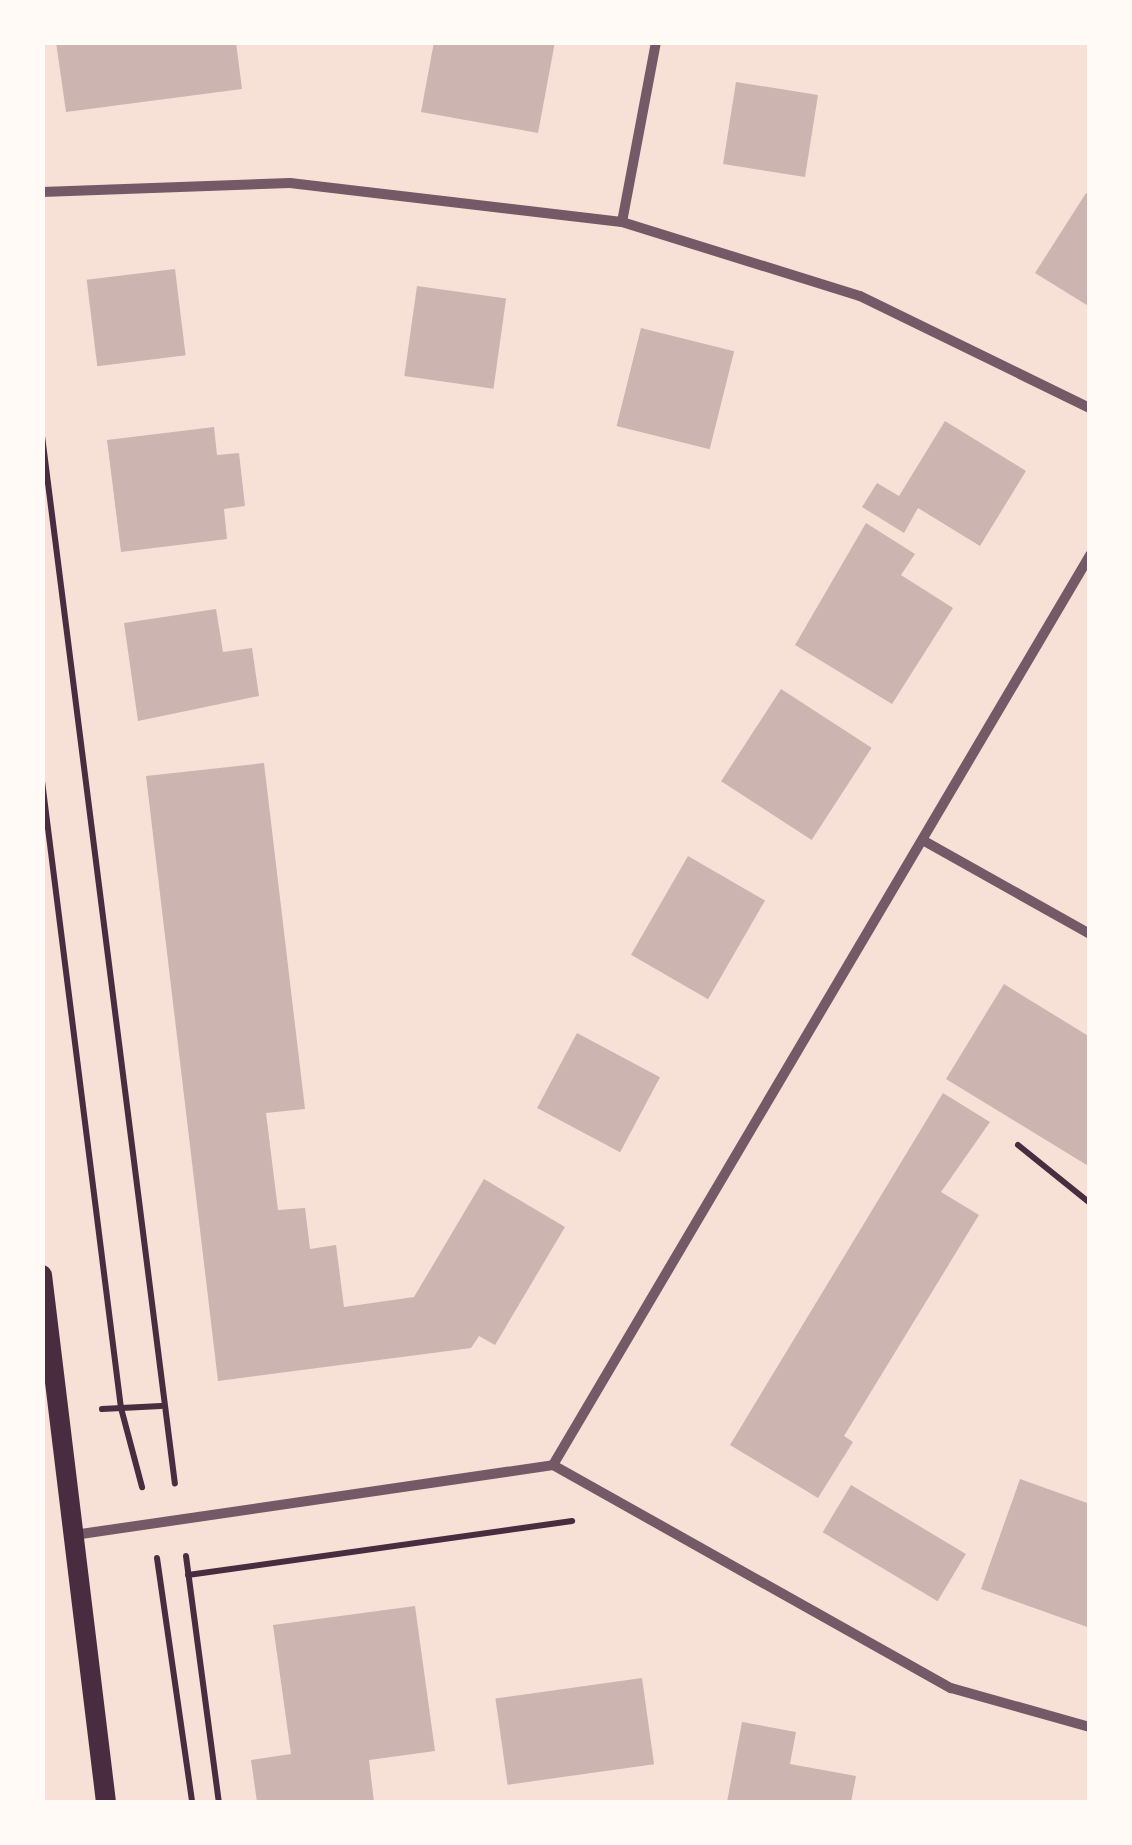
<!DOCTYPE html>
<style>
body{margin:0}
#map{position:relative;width:1132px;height:1845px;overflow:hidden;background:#f7e1d7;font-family:Overpass,sans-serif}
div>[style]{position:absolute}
.building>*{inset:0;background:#ccb4b1;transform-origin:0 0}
.path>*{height:6px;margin:-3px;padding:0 3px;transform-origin:3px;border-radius:3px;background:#4a2c40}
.minor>*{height:10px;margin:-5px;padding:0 5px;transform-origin:5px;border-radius:5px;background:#755966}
.secondary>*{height:20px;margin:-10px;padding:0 10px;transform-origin:10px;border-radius:10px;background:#4a2c40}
span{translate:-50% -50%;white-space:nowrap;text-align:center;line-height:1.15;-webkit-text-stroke:10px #fffaf5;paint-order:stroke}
.frame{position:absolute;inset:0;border:45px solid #fffaf5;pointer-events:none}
</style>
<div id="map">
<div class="building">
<i style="clip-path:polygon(56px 42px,236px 42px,242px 89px,66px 112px)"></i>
<i style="clip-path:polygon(434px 42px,555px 42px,538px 133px,421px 112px)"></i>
<i style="left:736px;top:82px;width:83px;height:83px;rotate:9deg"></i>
<i style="clip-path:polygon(1086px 193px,1090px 195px,1090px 307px,1035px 273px)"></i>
<i style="left:175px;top:269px;width:87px;height:89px;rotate:83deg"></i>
<i style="left:417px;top:286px;width:90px;height:91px;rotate:8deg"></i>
<i style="left:641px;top:328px;width:96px;height:101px;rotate:14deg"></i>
<i style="clip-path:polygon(945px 421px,1026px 471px,980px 546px,918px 508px,904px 533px,862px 507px,877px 483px,899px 496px)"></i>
<i style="clip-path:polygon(214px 427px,217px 455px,239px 453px,245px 506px,224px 509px,227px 539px,121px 552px,107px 440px)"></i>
<i style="clip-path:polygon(866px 523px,915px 554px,901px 575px,953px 608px,892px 704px,795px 645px)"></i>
<i style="clip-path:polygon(216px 609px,223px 652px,252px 648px,259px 696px,138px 721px,124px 623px)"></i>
<i style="left:781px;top:689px;width:108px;height:110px;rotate:33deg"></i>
<i style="clip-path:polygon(264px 763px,305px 1109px,266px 1113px,278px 1210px,305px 1208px,310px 1249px,336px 1245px,344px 1307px,414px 1297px,484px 1179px,565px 1227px,495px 1345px,479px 1336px,471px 1348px,218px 1381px,146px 776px)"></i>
<i style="left:688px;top:856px;width:89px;height:114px;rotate:30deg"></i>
<i style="clip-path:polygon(1004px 984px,1090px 1037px,1090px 1167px,946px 1079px)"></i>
<i style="left:577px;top:1033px;width:94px;height:85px;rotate:28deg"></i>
<i style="clip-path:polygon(943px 1093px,990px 1122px,941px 1192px,979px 1215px,844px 1436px,853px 1442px,818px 1498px,730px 1445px)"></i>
<i style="clip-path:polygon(1020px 1479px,1090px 1504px,1090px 1628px,981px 1589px)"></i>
<i style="left:851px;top:1485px;width:134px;height:55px;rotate:31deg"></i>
<i style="clip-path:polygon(415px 1606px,435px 1751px,369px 1760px,374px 1802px,257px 1802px,251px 1760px,291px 1754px,273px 1625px)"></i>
<i style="left:642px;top:1678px;width:87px;height:148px;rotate:82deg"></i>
<i style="clip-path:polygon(742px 1722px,796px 1732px,790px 1764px,856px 1776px,851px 1802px,727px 1802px)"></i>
</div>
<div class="path">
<i style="left:42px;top:436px;width:1056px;rotate:82.77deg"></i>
<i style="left:42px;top:781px;width:632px;rotate:82.82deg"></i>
<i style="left:121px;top:1408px;width:82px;rotate:75.1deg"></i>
<i style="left:1018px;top:1145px;width:92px;rotate:38.9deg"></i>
<i style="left:102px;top:1409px;width:59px;rotate:-2.9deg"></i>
<i style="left:186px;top:1556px;width:248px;rotate:82.4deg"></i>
<i style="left:157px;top:1558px;width:246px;rotate:81.8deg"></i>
<i style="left:188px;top:1575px;width:388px;rotate:-8deg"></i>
</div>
<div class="minor">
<i style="left:42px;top:192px;width:248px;rotate:-2.1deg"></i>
<i style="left:290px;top:183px;width:334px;rotate:6.7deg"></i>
<i style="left:622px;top:222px;width:249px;rotate:17.3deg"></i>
<i style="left:860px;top:296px;width:256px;rotate:26deg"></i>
<i style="left:622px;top:222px;width:183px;rotate:-79.3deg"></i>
<i style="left:926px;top:842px;width:188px;rotate:29.3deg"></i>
<i style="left:553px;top:1465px;width:1057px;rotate:-59.45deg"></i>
<i style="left:553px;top:1465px;width:456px;rotate:29.3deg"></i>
<i style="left:951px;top:1688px;width:144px;rotate:15.7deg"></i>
<i style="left:74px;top:1535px;width:484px;rotate:-8.3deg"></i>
</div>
<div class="secondary">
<i style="left:42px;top:1275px;width:531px;rotate:83.08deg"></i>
</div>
<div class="frame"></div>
</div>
